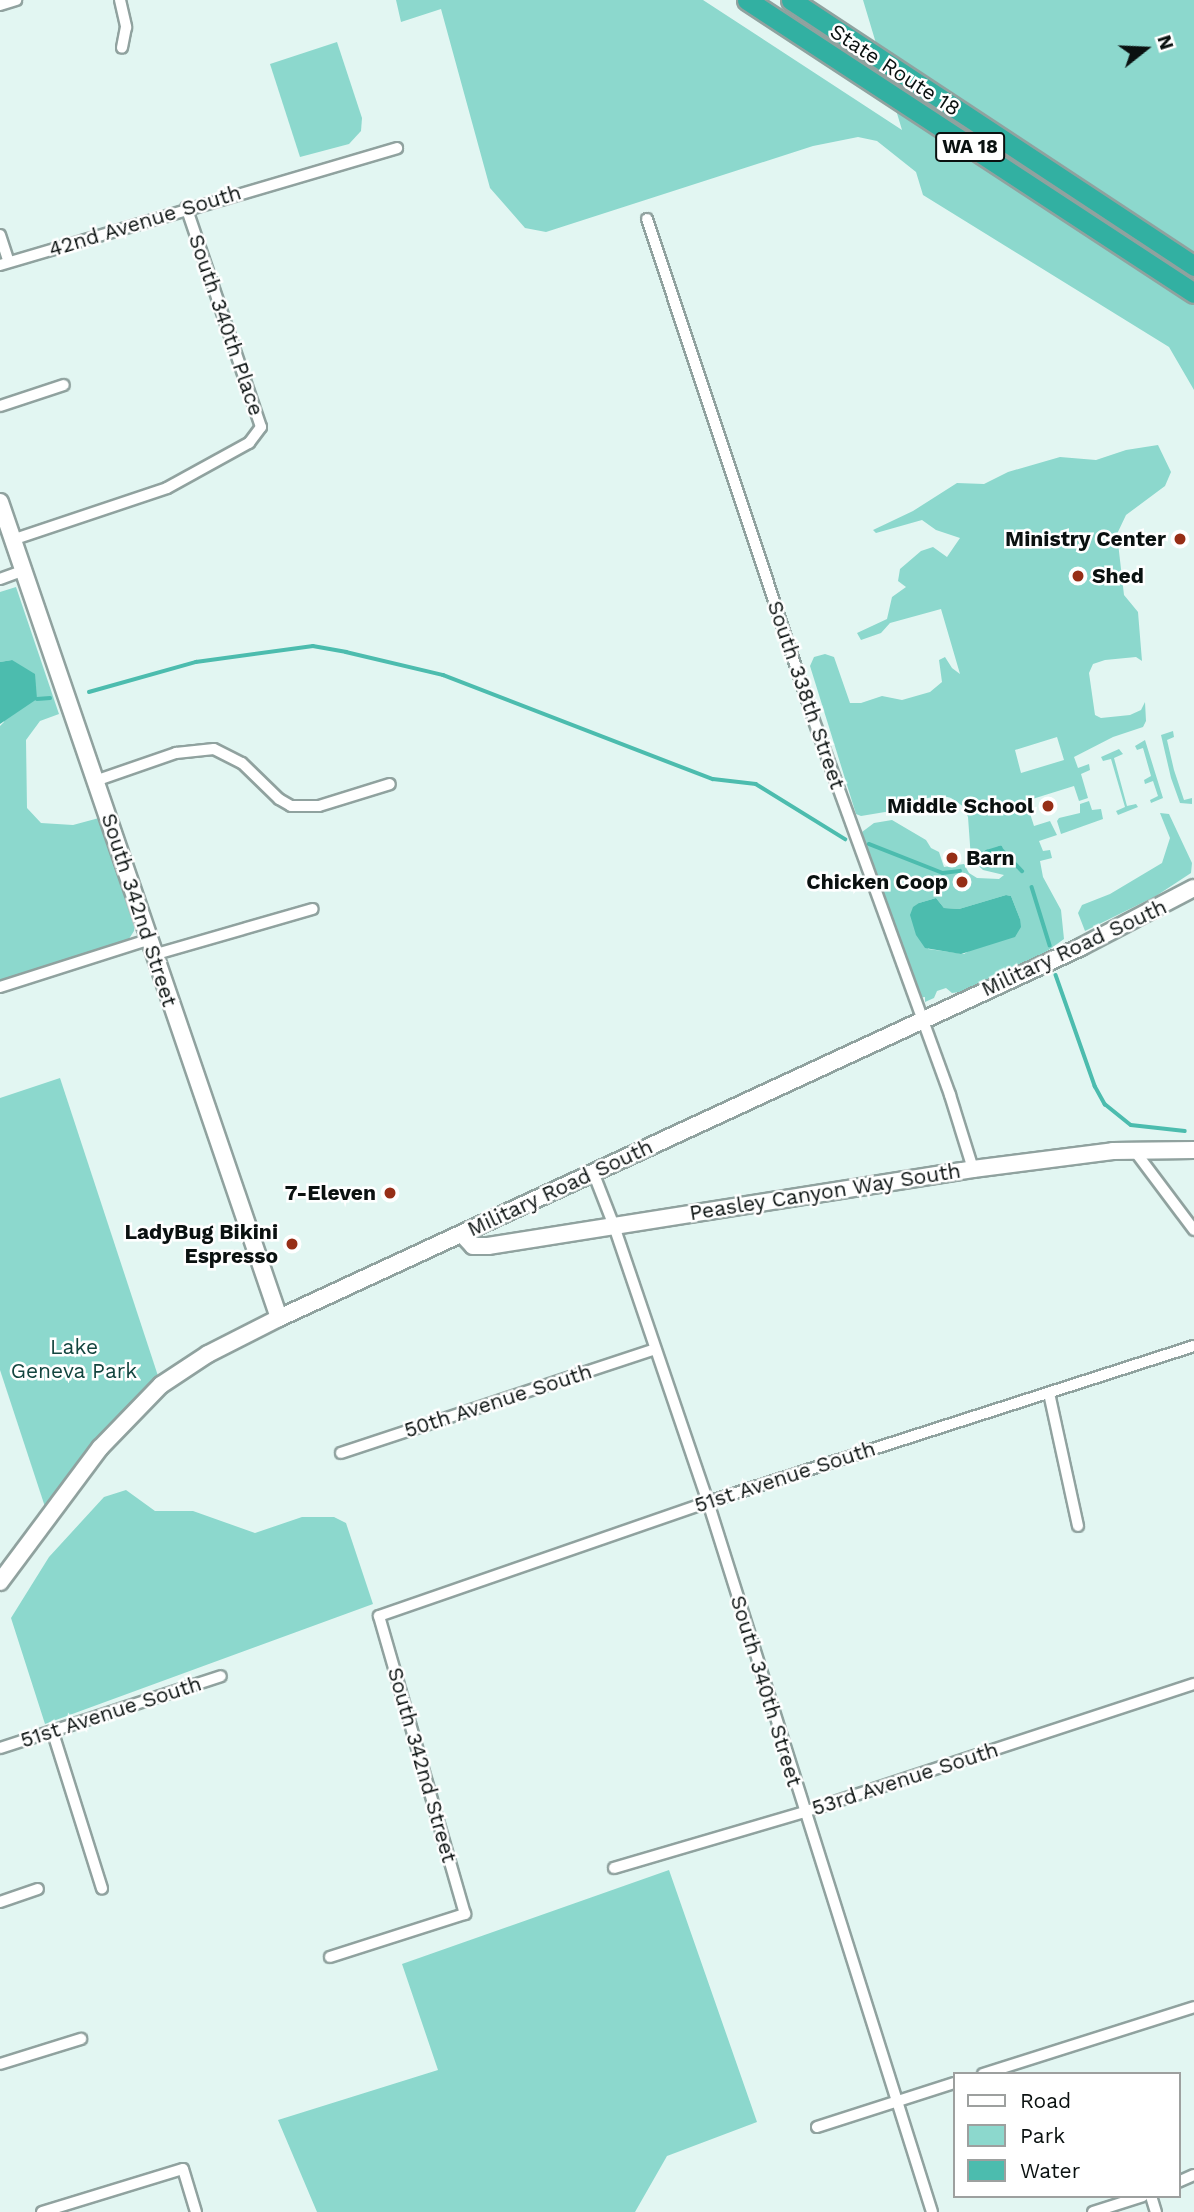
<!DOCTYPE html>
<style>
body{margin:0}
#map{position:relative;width:1194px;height:2212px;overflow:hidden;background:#e2f6f2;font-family:"Work Sans",sans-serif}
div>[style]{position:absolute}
.green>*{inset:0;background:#8cd8cd}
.water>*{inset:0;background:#4cbcae}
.stream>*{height:3.5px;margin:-1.75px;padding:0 1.75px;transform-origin:1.75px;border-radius:1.75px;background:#4cbcae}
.roads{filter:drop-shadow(2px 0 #90a29f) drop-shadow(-2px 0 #90a29f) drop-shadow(0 2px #90a29f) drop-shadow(0 -2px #90a29f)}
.street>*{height:10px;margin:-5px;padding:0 5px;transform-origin:5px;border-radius:5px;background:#fff}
.secondary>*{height:16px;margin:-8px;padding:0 8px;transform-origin:8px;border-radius:8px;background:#fff}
.highway>*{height:19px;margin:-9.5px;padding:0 9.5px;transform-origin:9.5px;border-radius:9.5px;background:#32b0a2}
.dots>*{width:19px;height:19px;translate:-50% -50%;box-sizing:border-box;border:4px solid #fff;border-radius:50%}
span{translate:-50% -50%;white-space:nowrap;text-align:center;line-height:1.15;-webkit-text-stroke:5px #fff;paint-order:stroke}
.shield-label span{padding:2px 5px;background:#fff;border:2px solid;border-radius:5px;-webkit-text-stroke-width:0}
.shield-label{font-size:19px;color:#0a1110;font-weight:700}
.street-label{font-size:21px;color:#0a1110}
.poi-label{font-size:21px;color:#0a1110;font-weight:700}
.right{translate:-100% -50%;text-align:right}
.left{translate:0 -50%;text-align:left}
.park-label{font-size:21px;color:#13453f}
.legend{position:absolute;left:953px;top:2072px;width:228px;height:126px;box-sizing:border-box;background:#fff;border:2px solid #9da09f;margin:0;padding:9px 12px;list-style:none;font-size:21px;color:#0a1110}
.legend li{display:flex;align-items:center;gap:14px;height:35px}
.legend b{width:35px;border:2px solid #9da09f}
.north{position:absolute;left:1110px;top:14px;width:70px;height:70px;-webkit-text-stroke:5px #fff;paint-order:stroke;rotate:72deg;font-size:19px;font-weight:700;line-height:28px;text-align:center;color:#0a1110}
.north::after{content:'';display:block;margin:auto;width:24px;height:32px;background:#0a1110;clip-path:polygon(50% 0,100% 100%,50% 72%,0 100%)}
</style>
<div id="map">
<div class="green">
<i style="clip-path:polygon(396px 0,703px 0,902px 130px,863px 0,1194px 0,1194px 390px,1169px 347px,923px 195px,916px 172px,877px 141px,858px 137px,813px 146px,546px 232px,525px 228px,490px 188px,441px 9px,401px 22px)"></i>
<i style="clip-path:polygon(337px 42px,362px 118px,361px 131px,349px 144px,300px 157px,270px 64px)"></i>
<i style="clip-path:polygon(evenodd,1158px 445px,1171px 472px,1165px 486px,1126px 515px,1117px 534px,1124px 595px,1138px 612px,1142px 661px,1136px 657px,1105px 660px,1093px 664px,1089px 673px,1095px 715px,1101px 718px,1130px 715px,1141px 710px,1145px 702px,1146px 721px,1143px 727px,1113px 737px,1074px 757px,1078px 768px,1089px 764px,1090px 770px,1081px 774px,1088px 798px,1079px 801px,1074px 786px,1026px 801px,1034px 826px,1050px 821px,1057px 835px,1039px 841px,1043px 851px,1050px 850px,1052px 858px,1040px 861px,1043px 877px,1061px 910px,1064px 939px,1029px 964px,968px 991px,952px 993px,946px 988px,937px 991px,934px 998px,925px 1002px,925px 997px,918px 998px,862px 832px,874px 823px,892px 820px,926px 840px,931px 848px,939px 852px,944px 867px,964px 864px,969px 873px,977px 878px,999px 879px,1004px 875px,983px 870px,971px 859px,968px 817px,964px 807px,951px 798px,940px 795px,920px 800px,909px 808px,861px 816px,856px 814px,810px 666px,814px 657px,825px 654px,834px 657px,850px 703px,861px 703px,882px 696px,902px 700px,930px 692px,942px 682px,939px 660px,945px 657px,952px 668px,960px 674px,941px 609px,890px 623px,881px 633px,861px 640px,857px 633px,887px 619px,892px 597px,906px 587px,898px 581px,900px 569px,921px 551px,933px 547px,947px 557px,960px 538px,936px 530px,922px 520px,876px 533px,873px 530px,913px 511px,957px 483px,984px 484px,1008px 472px,1060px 457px,1096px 460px,1126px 450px,1158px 445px,1057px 737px,1064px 760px,1021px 773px,1015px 750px,1057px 737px,1158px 445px,1006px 895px,1011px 896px,1020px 919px,964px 954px,928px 949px,919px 903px,936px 898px,944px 908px,959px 909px,1006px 895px)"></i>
<i style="clip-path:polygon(16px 587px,59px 714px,40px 721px,26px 740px,27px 808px,41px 823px,73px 825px,99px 818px,102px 827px,105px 827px,136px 919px,134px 931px,127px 942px,0 983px,0 726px,4px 722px,12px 660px,0 662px,0 592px)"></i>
<i style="clip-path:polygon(1173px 731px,1174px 737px,1167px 740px,1174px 770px,1184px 800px,1192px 798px,1192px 804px,1180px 803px,1171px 778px,1161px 735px)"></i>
<i style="clip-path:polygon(1145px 740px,1163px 798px,1151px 803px,1150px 800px,1158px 796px,1153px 781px,1145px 784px,1144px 780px,1151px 776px,1143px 748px,1137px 750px,1135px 746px)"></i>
<i style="clip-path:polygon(1119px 749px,1123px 754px,1114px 758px,1127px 806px,1136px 804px,1138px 807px,1118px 815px,1116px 811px,1125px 807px,1111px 759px,1103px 761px,1101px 757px)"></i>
<i style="clip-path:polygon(1089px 801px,1092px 810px,1101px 809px,1103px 819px,1061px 834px,1057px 821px,1059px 818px,1080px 813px,1080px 804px)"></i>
<i style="clip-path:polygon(1160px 813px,1169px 814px,1192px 863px,1191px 873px,1156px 896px,1085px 931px,1078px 913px,1082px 905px,1110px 894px,1162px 863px,1170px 838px)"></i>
<i style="clip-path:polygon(60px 1078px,161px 1385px,48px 1516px,0 1370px,0 1098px)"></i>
<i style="clip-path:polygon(126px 1490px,155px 1511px,193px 1511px,255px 1533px,302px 1517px,334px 1517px,346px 1523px,373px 1604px,45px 1724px,11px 1618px,49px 1557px,104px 1497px)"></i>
<i style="clip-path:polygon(669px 1870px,757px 2122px,667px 2156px,635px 2212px,317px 2212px,278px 2120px,438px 2070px,402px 1964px)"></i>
</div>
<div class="water">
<i style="clip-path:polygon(12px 660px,35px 674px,37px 699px,0 724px,0 662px)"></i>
<i style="clip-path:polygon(1006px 895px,1011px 896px,1020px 919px,1021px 927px,1015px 937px,961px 954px,925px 948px,916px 935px,910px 915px,913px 907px,919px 903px,936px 898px,944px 908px,959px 909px)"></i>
</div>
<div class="stream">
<i style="left:89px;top:692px;width:111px;rotate:-15.7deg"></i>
<i style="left:196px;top:662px;width:118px;rotate:-7.8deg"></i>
<i style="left:313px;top:646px;width:34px;rotate:10deg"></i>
<i style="left:346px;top:652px;width:100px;rotate:13.3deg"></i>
<i style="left:443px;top:675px;width:289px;rotate:21.1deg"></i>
<i style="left:713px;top:779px;width:43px;rotate:6.6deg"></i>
<i style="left:756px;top:784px;width:105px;rotate:31.7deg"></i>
<i style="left:37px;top:699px;width:13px;rotate:-4deg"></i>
<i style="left:869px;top:844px;width:79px;rotate:21.4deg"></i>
<i style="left:943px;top:873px;width:17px;rotate:-7deg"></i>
<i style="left:972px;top:863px;width:19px;rotate:-36deg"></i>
<i style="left:987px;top:852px;width:14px;rotate:-17deg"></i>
<i style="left:1000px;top:848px;width:32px;rotate:46deg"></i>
<i style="left:1032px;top:887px;width:61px;rotate:72.8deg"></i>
<i style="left:1056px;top:975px;width:118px;rotate:70.6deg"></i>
<i style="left:1095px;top:1086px;width:21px;rotate:61deg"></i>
<i style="left:1105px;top:1104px;width:33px;rotate:39deg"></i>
<i style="left:1131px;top:1125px;width:54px;rotate:6.3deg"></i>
</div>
<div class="roads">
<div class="street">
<i style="left:120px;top:0;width:28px;rotate:77deg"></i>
<i style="left:126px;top:27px;width:21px;rotate:101deg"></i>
<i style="left:0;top:5px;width:17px;rotate:-17deg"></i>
<i style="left:647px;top:219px;width:529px;rotate:71.6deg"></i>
<i style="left:814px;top:721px;width:398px;rotate:70deg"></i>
<i style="left:950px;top:1095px;width:77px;rotate:72.7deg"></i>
<i style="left:0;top:235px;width:28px;rotate:72deg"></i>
<i style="left:0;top:265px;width:414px;rotate:-16.4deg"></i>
<i style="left:0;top:406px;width:67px;rotate:-18.2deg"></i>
<i style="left:12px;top:540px;width:163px;rotate:-18.5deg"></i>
<i style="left:167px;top:488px;width:94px;rotate:-28.8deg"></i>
<i style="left:249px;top:443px;width:20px;rotate:-53deg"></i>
<i style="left:261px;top:427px;width:232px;rotate:-108.8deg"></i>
<i style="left:0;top:579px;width:23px;rotate:-20deg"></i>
<i style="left:95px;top:781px;width:86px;rotate:-19.1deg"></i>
<i style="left:176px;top:753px;width:38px;rotate:-6deg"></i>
<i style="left:214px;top:749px;width:31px;rotate:27deg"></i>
<i style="left:242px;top:763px;width:52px;rotate:44.2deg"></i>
<i style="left:279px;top:799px;width:14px;rotate:30deg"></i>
<i style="left:291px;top:806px;width:28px"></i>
<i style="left:319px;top:806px;width:74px;rotate:-17.2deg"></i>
<i style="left:153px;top:955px;width:166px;rotate:-16.1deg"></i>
<i style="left:0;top:987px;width:154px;rotate:-17.7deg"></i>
<i style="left:1134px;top:1150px;width:100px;rotate:53.1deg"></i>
<i style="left:593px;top:1172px;width:58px;rotate:68.7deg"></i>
<i style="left:614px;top:1226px;width:292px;rotate:71.2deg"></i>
<i style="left:708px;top:1502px;width:744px;rotate:72.49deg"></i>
<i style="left:1049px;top:1393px;width:136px;rotate:77.7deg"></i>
<i style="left:341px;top:1453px;width:331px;rotate:-18.3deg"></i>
<i style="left:53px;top:1733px;width:163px;rotate:72.5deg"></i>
<i style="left:0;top:1748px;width:232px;rotate:-18deg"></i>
<i style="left:614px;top:1868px;width:198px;rotate:-16.4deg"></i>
<i style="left:804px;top:1812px;width:410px;rotate:-18.2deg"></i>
<i style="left:0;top:1902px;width:40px;rotate:-18.9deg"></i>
<i style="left:330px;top:1957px;width:142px;rotate:-17.7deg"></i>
<i style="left:465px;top:1914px;width:310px;rotate:-106.1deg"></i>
<i style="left:379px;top:1616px;width:348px;rotate:-19.1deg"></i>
<i style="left:708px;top:1502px;width:510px;rotate:-17.8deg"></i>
<i style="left:0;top:2064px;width:85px;rotate:-17.2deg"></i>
<i style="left:983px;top:2074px;width:221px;rotate:-17.6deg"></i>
<i style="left:817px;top:2127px;width:144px;rotate:-17.8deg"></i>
<i style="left:1178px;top:2182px;width:17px;rotate:-24deg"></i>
<i style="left:1151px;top:2196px;width:17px;rotate:73deg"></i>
<i style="left:42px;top:2212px;width:147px;rotate:-17deg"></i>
<i style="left:183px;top:2169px;width:45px;rotate:73.2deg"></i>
<i style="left:1093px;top:2212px;width:52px;rotate:-17.7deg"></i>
</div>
<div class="secondary">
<i style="left:0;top:502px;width:862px;rotate:71.12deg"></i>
<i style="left:462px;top:1234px;width:16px;rotate:47deg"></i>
<i style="left:473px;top:1246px;width:15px"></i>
<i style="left:488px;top:1246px;width:491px;rotate:-9deg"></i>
<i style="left:973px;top:1169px;width:141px;rotate:-7.3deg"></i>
<i style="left:1113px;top:1151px;width:81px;rotate:-0.7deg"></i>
<i style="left:0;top:1582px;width:167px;rotate:-53.3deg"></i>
<i style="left:100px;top:1448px;width:88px;rotate:-45.9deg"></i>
<i style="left:161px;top:1385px;width:56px;rotate:-33.4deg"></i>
<i style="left:208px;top:1354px;width:80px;rotate:-26.9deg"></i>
<i style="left:279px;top:1318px;width:884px;rotate:-24.82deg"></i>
<i style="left:1081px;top:947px;width:127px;rotate:-27.6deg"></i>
</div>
<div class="highway">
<i style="left:747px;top:0;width:534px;rotate:33.24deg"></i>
<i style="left:791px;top:0;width:483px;rotate:33.4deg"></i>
</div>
</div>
<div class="dots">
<i style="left:1180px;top:539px;background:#962e16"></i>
<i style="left:1078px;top:576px;background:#962e16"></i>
<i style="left:1048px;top:806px;background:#962e16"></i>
<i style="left:952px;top:858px;background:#962e16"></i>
<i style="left:962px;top:882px;background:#962e16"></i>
<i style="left:390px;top:1193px;background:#962e16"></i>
<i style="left:292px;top:1244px;background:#962e16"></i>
</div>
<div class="shield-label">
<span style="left:970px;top:147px">WA 18</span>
</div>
<div class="street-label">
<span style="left:895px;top:70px;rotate:33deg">State Route 18</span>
<span style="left:145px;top:221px;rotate:-17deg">42nd Avenue South</span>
<span style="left:226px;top:325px;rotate:71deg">South 340th Place</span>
<span style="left:806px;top:695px;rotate:71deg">South 338th Street</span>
<span style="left:139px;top:910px;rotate:72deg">South 342nd Street</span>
<span style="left:1074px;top:948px;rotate:-25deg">Military Road South</span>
<span style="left:560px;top:1188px;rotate:-25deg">Military Road South</span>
<span style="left:825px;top:1192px;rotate:-9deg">Peasley Canyon Way South</span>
<span style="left:498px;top:1401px;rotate:-18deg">50th Avenue South</span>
<span style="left:785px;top:1477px;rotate:-18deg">51st Avenue South</span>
<span style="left:766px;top:1691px;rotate:73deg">South 340th Street</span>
<span style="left:111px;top:1712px;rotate:-18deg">51st Avenue South</span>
<span style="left:422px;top:1765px;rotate:74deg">South 342nd Street</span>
<span style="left:905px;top:1779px;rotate:-18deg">53rd Avenue South</span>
</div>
<div class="poi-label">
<span class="right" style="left:1166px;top:539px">Ministry Center</span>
<span class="left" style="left:1092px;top:576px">Shed</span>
<span class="right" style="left:1034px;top:806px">Middle School</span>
<span class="left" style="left:966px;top:858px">Barn</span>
<span class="right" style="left:948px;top:882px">Chicken Coop</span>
<span class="right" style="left:376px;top:1193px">7-Eleven</span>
<span class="right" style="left:278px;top:1244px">LadyBug Bikini<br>Espresso</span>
</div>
<div class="park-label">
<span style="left:74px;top:1359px">Lake<br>Geneva Park</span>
</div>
<ul class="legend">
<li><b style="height:9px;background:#fff"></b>Road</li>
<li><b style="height:19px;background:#8cd8cd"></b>Park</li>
<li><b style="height:19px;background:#4cbcae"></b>Water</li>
</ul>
<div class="north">N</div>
</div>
